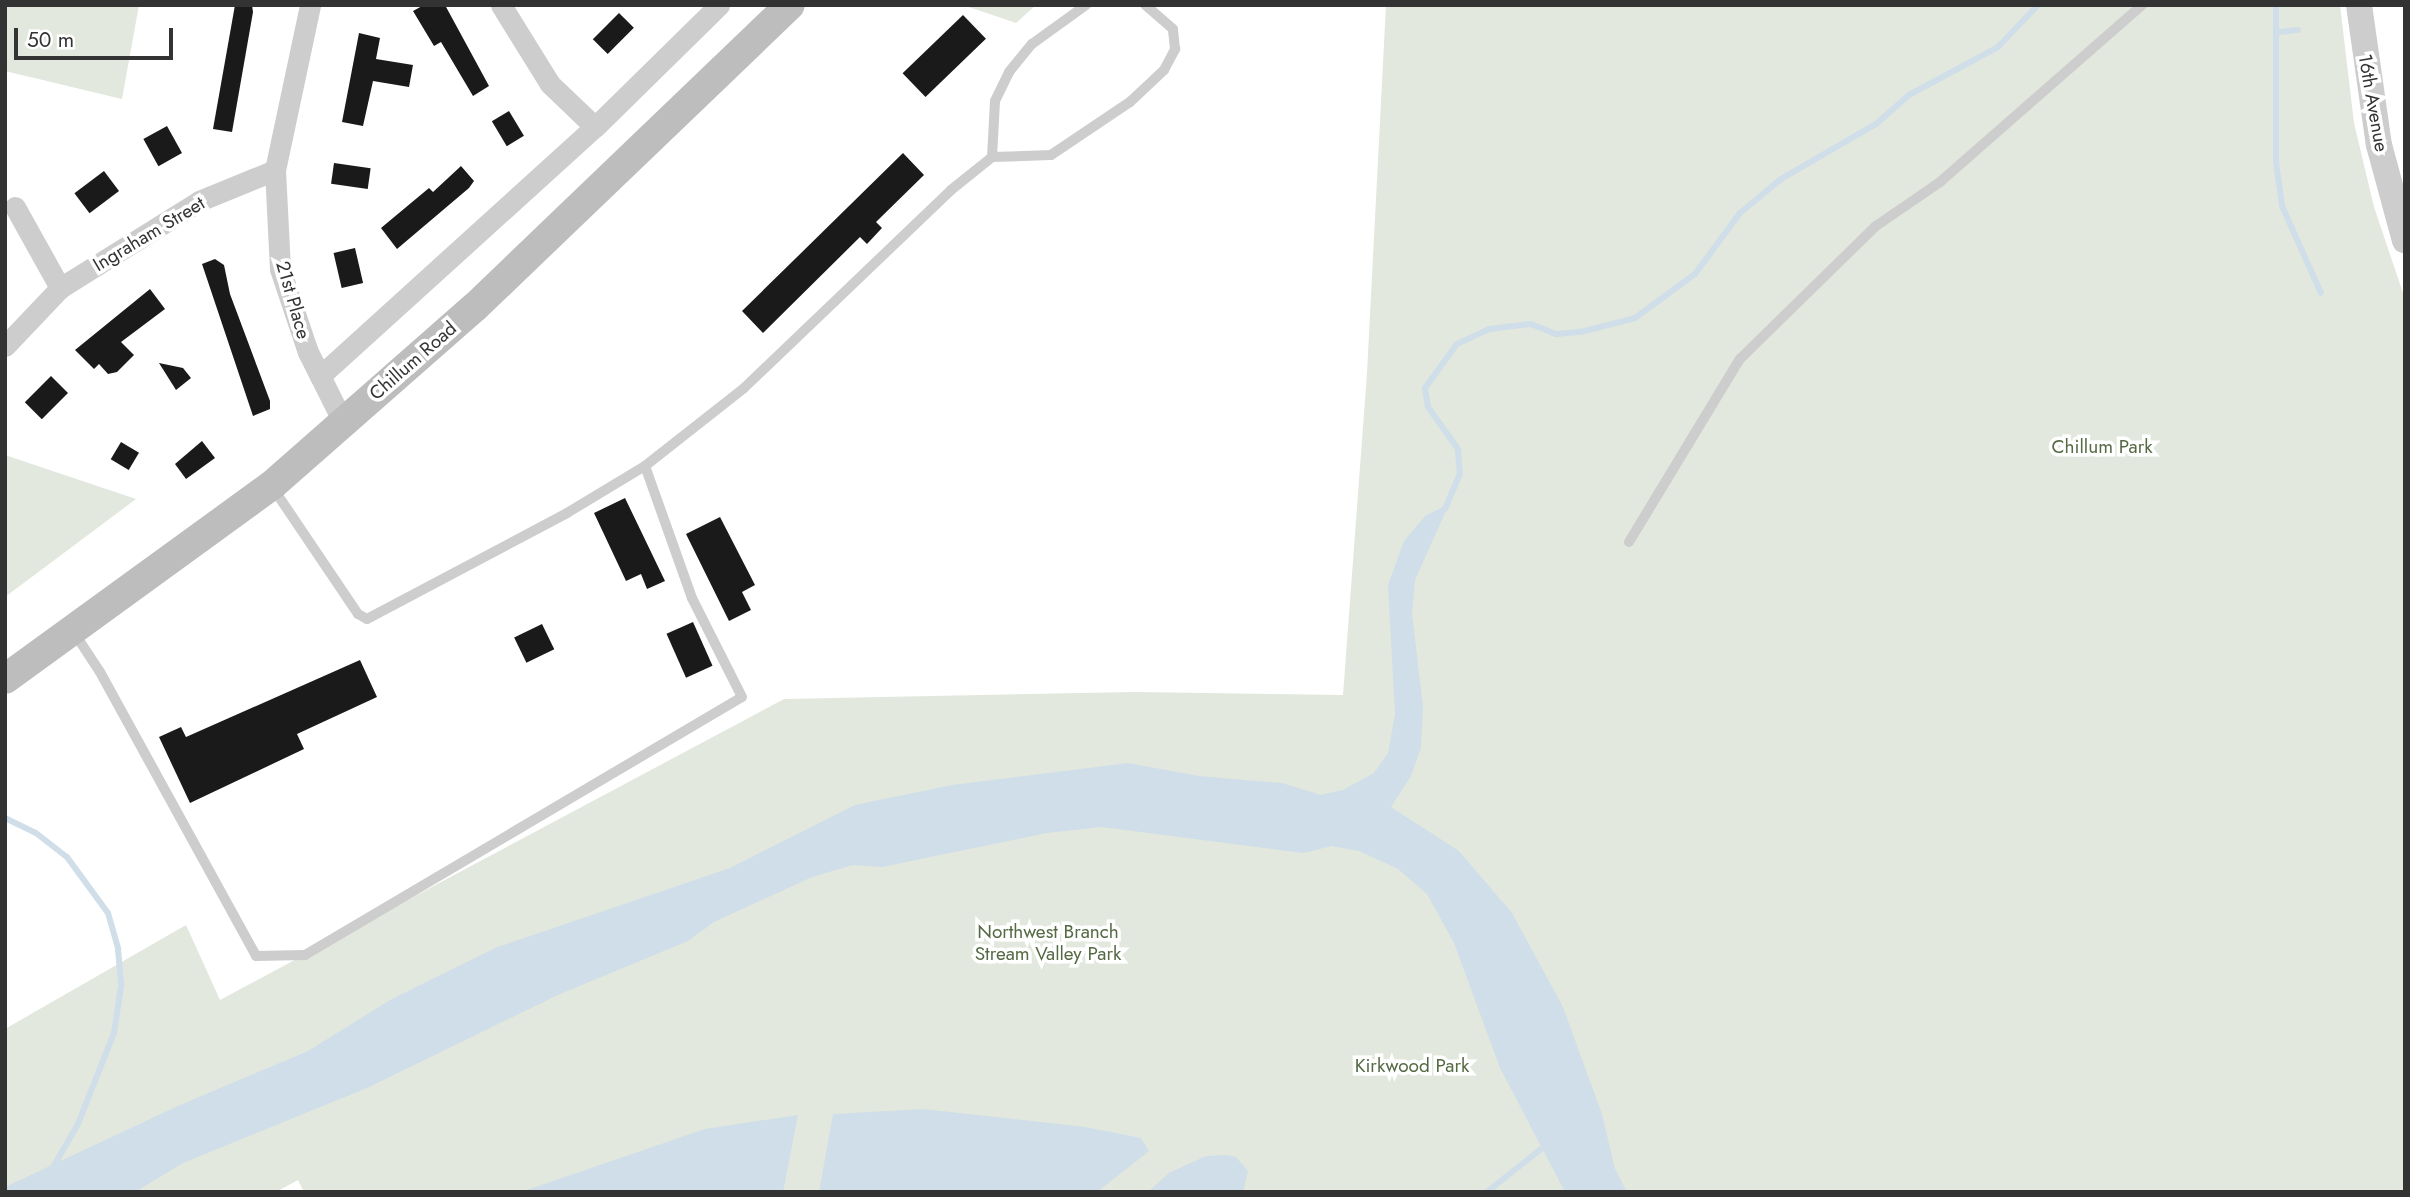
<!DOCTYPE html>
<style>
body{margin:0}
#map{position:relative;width:2410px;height:1197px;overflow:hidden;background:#fff;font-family:Jost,sans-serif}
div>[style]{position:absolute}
.green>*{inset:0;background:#e2e8dd}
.water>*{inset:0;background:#cfdee8}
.stream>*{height:6px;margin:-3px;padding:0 3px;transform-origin:3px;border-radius:3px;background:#cfdee8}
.building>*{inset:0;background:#1a1a1a;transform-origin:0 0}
.service>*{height:10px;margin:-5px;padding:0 5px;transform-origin:5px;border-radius:5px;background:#cdcdcd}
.minor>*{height:21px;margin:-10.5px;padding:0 10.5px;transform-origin:10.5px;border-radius:10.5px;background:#cdcdcd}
.tertiary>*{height:26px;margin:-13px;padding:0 13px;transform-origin:13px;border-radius:13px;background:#cdcdcd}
.secondary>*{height:30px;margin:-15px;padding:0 15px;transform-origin:15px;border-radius:15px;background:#bdbdbd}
span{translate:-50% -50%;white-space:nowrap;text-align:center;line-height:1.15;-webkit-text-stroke:7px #fff;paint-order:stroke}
.street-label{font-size:19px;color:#333}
.park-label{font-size:19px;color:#556a44}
.frame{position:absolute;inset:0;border:7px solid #333;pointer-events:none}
.scale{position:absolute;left:14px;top:28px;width:159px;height:32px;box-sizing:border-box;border:4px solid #333;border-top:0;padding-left:9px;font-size:21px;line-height:24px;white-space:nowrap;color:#333;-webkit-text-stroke:5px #fff;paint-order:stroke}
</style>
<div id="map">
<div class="green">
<i style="clip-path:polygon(5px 5px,139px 5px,122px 99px,5px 71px)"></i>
<i style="clip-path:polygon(963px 5px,1036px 5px,1016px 23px)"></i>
<i style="clip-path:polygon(1386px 5px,2340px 5px,2354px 123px,2374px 207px,2405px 299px,2405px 1192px,304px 1192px,298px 1180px,276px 1192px,5px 1192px,5px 1029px,186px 925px,220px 1000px,784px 699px,1135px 692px,1343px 695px,1367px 373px)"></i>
<i style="clip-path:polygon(5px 455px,136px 499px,5px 597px)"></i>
</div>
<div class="water">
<i style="clip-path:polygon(1449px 504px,1415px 580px,1412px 613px,1423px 707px,1421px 748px,1411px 776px,1391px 807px,1459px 851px,1512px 913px,1563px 1007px,1602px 1114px,1615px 1169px,1627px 1192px,1565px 1192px,1500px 1068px,1454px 943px,1427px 894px,1398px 869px,1359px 851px,1332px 846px,1303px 853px,1102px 827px,1047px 833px,882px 867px,853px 865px,812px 877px,714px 922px,688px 941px,560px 994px,367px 1088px,183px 1163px,135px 1192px,5px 1192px,5px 1187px,180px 1105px,308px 1051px,390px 1000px,495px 948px,730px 868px,855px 805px,952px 785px,1128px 763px,1199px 776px,1282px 783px,1321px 795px,1343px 790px,1374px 773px,1388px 753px,1395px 714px,1388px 585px,1404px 541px,1425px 516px)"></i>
<i style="clip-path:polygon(923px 1109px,1085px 1127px,1141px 1138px,1149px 1151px,1097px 1192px,819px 1192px,833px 1114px)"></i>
<i style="clip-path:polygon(798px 1115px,783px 1192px,521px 1192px,705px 1129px)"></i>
<i style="clip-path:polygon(1226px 1155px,1236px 1157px,1248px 1171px,1243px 1192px,1148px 1192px,1169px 1173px,1206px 1156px)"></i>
</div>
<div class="stream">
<i style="left:2276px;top:5px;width:157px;rotate:90deg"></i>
<i style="left:2276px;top:162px;width:44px;rotate:82.2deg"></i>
<i style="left:2282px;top:206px;width:95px;rotate:65.9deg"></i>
<i style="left:2278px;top:32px;width:20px;rotate:-6deg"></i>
<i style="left:1445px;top:509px;width:38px;rotate:-67deg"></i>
<i style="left:1460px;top:474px;width:25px;rotate:-95deg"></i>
<i style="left:1458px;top:449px;width:52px;rotate:-125.5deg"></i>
<i style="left:1428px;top:407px;width:19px;rotate:-99deg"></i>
<i style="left:1425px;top:388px;width:54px;rotate:-54deg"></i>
<i style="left:1457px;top:344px;width:35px;rotate:-25deg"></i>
<i style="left:1489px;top:329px;width:42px;rotate:-6.8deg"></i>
<i style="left:1531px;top:324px;width:27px;rotate:22deg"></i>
<i style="left:1556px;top:334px;width:25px;rotate:-5deg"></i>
<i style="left:1581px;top:332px;width:56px;rotate:-14.5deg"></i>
<i style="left:1635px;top:318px;width:74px;rotate:-36.3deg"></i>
<i style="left:1695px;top:274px;width:76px;rotate:-53.6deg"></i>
<i style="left:1740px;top:213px;width:53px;rotate:-39.7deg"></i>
<i style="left:1781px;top:179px;width:110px;rotate:-30.1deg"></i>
<i style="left:1876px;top:124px;width:44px;rotate:-41.3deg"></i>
<i style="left:1909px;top:95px;width:101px;rotate:-28.3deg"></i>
<i style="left:1998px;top:47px;width:58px;rotate:-46.4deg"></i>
<i style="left:5px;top:818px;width:34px;rotate:26deg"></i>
<i style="left:36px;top:833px;width:39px;rotate:38deg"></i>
<i style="left:67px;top:857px;width:69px;rotate:53.8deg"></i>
<i style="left:108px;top:913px;width:37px;rotate:74deg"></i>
<i style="left:118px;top:949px;width:37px;rotate:85deg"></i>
<i style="left:121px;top:986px;width:48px;rotate:98.5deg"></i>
<i style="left:114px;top:1033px;width:98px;rotate:111.6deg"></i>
<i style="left:78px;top:1124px;width:52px;rotate:120deg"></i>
<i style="left:1487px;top:1192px;width:75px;rotate:-38.5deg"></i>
</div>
<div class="building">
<i style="clip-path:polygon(235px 5px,252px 5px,253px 12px,232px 132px,213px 129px)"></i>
<i style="clip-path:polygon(424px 5px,445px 5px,489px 86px,473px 96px,441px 42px,434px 46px,413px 11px)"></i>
<i style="left:619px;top:13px;width:21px;height:37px;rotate:45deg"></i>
<i style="left:963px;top:15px;width:33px;height:84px;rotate:46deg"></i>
<i style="clip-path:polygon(359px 33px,380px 38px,376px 59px,413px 65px,409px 87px,373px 81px,363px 126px,342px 122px)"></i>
<i style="left:509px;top:111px;width:29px;height:20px;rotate:59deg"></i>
<i style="left:167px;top:126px;width:31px;height:27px;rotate:61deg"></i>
<i style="clip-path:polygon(903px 153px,924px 175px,876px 222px,882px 228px,867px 244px,860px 237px,763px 333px,742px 311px)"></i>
<i style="left:334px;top:163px;width:37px;height:21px;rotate:8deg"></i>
<i style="clip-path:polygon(461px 166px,474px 181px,469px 188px,397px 249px,381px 228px,429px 188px,433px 192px)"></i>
<i style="left:104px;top:171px;width:25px;height:37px;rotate:53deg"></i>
<i style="left:355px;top:248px;width:36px;height:22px;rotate:77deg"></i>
<i style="clip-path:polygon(215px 259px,224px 265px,230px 294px,270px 401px,270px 409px,253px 416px,202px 264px)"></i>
<i style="clip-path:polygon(150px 289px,165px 309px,121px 342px,134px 355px,117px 372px,108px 374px,99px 364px,94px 369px,75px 350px)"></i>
<i style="clip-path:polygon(159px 363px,183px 368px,191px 378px,176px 390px)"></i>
<i style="left:51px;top:376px;width:24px;height:37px;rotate:45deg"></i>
<i style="clip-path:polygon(202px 441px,215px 458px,186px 479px,175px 464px)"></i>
<i style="left:121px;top:442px;width:21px;height:20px;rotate:31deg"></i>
<i style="clip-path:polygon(625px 498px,665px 581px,647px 589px,641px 574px,626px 581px,594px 513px)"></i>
<i style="clip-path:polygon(720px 517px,755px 585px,742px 592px,751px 610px,729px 621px,686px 534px)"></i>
<i style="left:693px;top:622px;width:48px;height:29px;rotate:66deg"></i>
<i style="left:542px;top:624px;width:28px;height:31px;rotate:64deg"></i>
<i style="clip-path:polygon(360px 660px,377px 697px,297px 734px,304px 749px,190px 803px,159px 737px,181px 727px,186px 737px)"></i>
</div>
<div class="service">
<i style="left:992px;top:157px;width:56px;rotate:-86.9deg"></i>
<i style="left:995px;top:101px;width:32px;rotate:-64deg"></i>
<i style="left:1009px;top:72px;width:36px;rotate:-51deg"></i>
<i style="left:1032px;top:44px;width:67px;rotate:-35.8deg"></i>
<i style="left:273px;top:488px;width:152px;rotate:56deg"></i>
<i style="left:358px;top:614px;width:10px;rotate:29deg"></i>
<i style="left:367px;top:619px;width:226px;rotate:-27.9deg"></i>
<i style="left:567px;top:513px;width:91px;rotate:-31.1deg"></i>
<i style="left:645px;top:466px;width:126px;rotate:-38.2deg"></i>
<i style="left:744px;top:388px;width:286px;rotate:-43.7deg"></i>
<i style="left:951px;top:190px;width:53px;rotate:-38.8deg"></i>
<i style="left:992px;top:157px;width:59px;rotate:-1.9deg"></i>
<i style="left:1051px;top:155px;width:95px;rotate:-33.9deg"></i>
<i style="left:1130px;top:102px;width:47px;rotate:-43.3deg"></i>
<i style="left:1164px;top:70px;width:24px;rotate:-62deg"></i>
<i style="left:1175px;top:49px;width:20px;rotate:-96deg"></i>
<i style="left:1173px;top:29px;width:37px;rotate:-139deg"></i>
<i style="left:1629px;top:542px;width:214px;rotate:-58.8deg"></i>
<i style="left:1740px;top:359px;width:190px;rotate:-44.4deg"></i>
<i style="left:1876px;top:226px;width:78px;rotate:-34.5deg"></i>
<i style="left:1940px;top:182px;width:269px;rotate:-41.2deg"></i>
<i style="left:73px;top:631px;width:49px;rotate:56.6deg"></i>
<i style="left:100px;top:672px;width:324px;rotate:61.2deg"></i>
<i style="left:256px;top:956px;width:49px;rotate:-1.2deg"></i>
<i style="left:305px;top:955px;width:507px;rotate:-30.56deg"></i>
<i style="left:742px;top:697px;width:111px;rotate:-116.8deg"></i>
<i style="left:692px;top:598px;width:140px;rotate:-109.6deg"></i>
</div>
<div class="minor">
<i style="left:501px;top:5px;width:93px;rotate:58.2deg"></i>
<i style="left:550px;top:84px;width:62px;rotate:43.7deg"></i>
<i style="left:275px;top:170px;width:99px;rotate:87.1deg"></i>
<i style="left:280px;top:269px;width:88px;rotate:71.4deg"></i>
<i style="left:308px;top:352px;width:78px;rotate:63.4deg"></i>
<i style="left:15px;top:207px;width:93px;rotate:60.9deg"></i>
<i style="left:5px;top:346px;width:80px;rotate:-46.5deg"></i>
<i style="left:60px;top:288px;width:164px;rotate:-32deg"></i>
<i style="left:199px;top:201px;width:82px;rotate:-22.2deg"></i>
<i style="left:275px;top:170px;width:169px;rotate:-78deg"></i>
<i style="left:320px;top:376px;width:371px;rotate:-42.2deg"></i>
<i style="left:595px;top:127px;width:174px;rotate:-44.5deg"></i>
</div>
<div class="tertiary">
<i style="left:2359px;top:5px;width:141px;rotate:81.9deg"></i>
<i style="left:2379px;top:145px;width:99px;rotate:74.8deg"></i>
</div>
<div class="secondary">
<i style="left:5px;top:679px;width:329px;rotate:-36deg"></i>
<i style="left:271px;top:486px;width:271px;rotate:-41.3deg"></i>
<i style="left:475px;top:307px;width:436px;rotate:-43.8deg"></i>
</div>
<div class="street-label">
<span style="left:2373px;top:103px;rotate:80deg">16th Avenue</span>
<span style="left:149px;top:234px;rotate:-31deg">Ingraham Street</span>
<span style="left:293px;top:300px;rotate:74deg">21st Place</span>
<span style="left:413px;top:361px;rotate:-41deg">Chillum Road</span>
</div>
<div class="park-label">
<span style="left:2102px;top:447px">Chillum Park</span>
<span style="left:1048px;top:943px">Northwest Branch<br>Stream Valley Park</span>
<span style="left:1412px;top:1066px">Kirkwood Park</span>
</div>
<div class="frame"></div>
<div class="scale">50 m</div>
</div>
